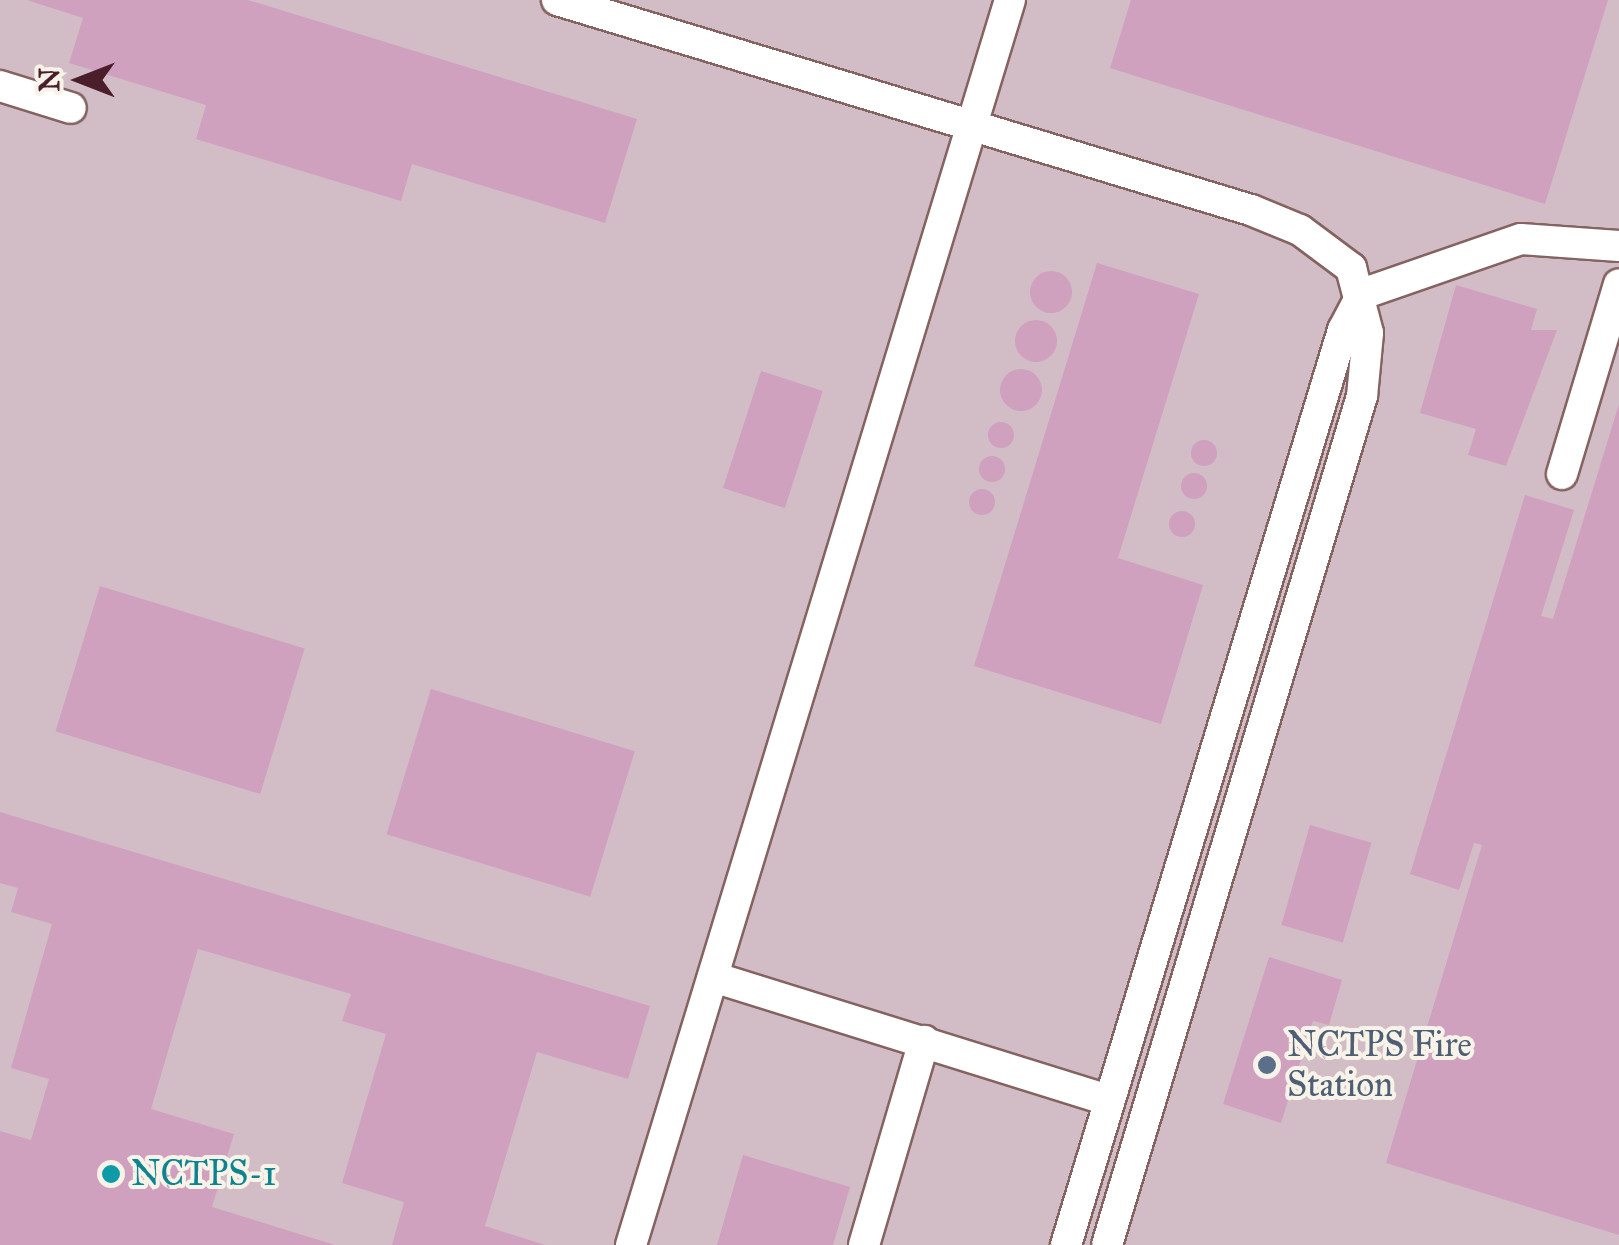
<!DOCTYPE html>
<style>
body{margin:0}
#map{position:relative;width:1619px;height:1245px;overflow:hidden;background:#f0e1c4;font-family:"IM FELL Great Primer",serif}
div>[style]{position:absolute}
.industrial>*{inset:0;background:#d2bdc6;transform-origin:0 0}
.building>*{inset:0;background:#d0a0bf;transform-origin:0 0}
.round{border-radius:50%}
.roads{filter:drop-shadow(2px 0 #846361) drop-shadow(-2px 0 #846361) drop-shadow(0 2px #846361) drop-shadow(0 -2px #846361)}
.minor>*{height:30px;margin:-15px;padding:0 15px;transform-origin:15px;border-radius:15px;background:#fff}
.dots>*{width:28px;height:28px;translate:-50% -50%;box-sizing:border-box;border:5px solid #f7f3e8;border-radius:50%}
span{translate:-50% -50%;white-space:nowrap;text-align:center;line-height:1.15;-webkit-text-stroke:8px #f7f3e8;paint-order:stroke}
.service-label{font-size:35px;color:#4e5e75}
.left{translate:0 -50%;text-align:left}
.culture-label{font-size:35px;color:#0d838f}
.north{position:absolute;left:30px;top:30px;width:100px;height:100px;-webkit-text-stroke:8px #f7f3e8;paint-order:stroke;rotate:270deg;font-size:28px;font-weight:700;line-height:40px;text-align:center;color:#4a1f2b}
.north::after{content:'';display:block;margin:auto;width:35px;height:45px;background:#4a1f2b;clip-path:polygon(50% 0,100% 100%,50% 72%,0 100%)}
</style>
<div id="map">
<div class="industrial">
<i style="left:0;top:0;width:1619px;height:1245px"></i>
</div>
<div class="building">
<i style="clip-path:polygon(27px 0,248px 0,637px 119px,605px 223px,412px 164px,401px 201px,196px 139px,206px 105px,69px 63px,83px 18px)"></i>
<i style="clip-path:polygon(1131px 0,1608px 0,1545px 204px,1110px 68px)"></i>
<i style="clip-path:polygon(1097px 263px,1199px 294px,1118px 558px,1203px 585px,1161px 724px,974px 666px)"></i>
<i class="round" style="left:1030px;top:271px;width:42px;height:42px"></i>
<i style="clip-path:polygon(1456px 285px,1537px 309px,1531px 330px,1557px 330px,1506px 466px,1468px 455px,1476px 429px,1420px 413px)"></i>
<i class="round" style="left:1015px;top:320px;width:42px;height:42px"></i>
<i class="round" style="left:1000px;top:369px;width:42px;height:42px"></i>
<i style="left:761px;top:371px;width:65px;height:123px;rotate:18deg"></i>
<i style="clip-path:polygon(1619px 404px,1619px 1235px,1386px 1163px,1482px 845px,1474px 843px,1459px 890px,1410px 874px,1525px 495px,1574px 510px,1541px 616px,1553px 619px)"></i>
<i class="round" style="left:988px;top:422px;width:26px;height:26px"></i>
<i class="round" style="left:1191px;top:440px;width:26px;height:26px"></i>
<i class="round" style="left:979px;top:456px;width:26px;height:26px"></i>
<i class="round" style="left:1181px;top:473px;width:26px;height:26px"></i>
<i class="round" style="left:969px;top:489px;width:26px;height:26px"></i>
<i class="round" style="left:1169px;top:511px;width:26px;height:26px"></i>
<i style="left:100px;top:586px;width:214px;height:152px;rotate:17deg"></i>
<i style="left:431px;top:689px;width:213px;height:152px;rotate:17deg"></i>
<i style="clip-path:polygon(0 812px,650px 1006px,628px 1079px,537px 1052px,485px 1226px,545px 1245px,392px 1245px,404px 1202px,342px 1183px,386px 1034px,342px 1021px,351px 994px,198px 949px,151px 1109px,234px 1134px,212px 1207px,335px 1245px,0 1245px,0 1131px,31px 1140px,49px 1079px,11px 1068px,52px 924px,11px 912px,18px 888px,0 883px)"></i>
<i style="left:1310px;top:825px;width:64px;height:104px;rotate:16deg"></i>
<i style="clip-path:polygon(1269px 957px,1342px 980px,1329px 1025px,1313px 1021px,1281px 1123px,1223px 1104px)"></i>
<i style="clip-path:polygon(743px 1155px,850px 1187px,833px 1245px,717px 1245px)"></i>
</div>
<div class="roads">
<div class="minor">
<i style="left:557px;top:0;width:725px;rotate:16.84deg"></i>
<i style="left:1251px;top:210px;width:53px;rotate:22.2deg"></i>
<i style="left:1300px;top:230px;width:64px;rotate:36.7deg"></i>
<i style="left:1351px;top:268px;width:67px;rotate:75.3deg"></i>
<i style="left:1368px;top:333px;width:63px;rotate:95.4deg"></i>
<i style="left:1362px;top:396px;width:886px;rotate:106.72deg"></i>
<i style="left:0;top:86px;width:74px;rotate:17.2deg"></i>
<i style="left:1562px;top:474px;width:198px;rotate:-73.3deg"></i>
<i style="left:713px;top:977px;width:415px;rotate:17.3deg"></i>
<i style="left:631px;top:1245px;width:1301px;rotate:-73.07deg"></i>
<i style="left:864px;top:1245px;width:213px;rotate:-73.6deg"></i>
<i style="left:1066px;top:1245px;width:956px;rotate:-73.16deg"></i>
<i style="left:1343px;top:330px;width:41px;rotate:-62.2deg"></i>
<i style="left:1362px;top:294px;width:168px;rotate:-19.1deg"></i>
<i style="left:1521px;top:239px;width:98px;rotate:4.1deg"></i>
</div>
</div>
<div class="dots">
<i style="left:1267px;top:1065px;background:#5c6f8a"></i>
<i style="left:111px;top:1174px;background:#0f9aa8"></i>
</div>
<div class="service-label">
<span class="left" style="left:1287px;top:1065px">NCTPS Fire<br>Station</span>
</div>
<div class="culture-label">
<span class="left" style="left:131px;top:1174px">NCTPS-1</span>
</div>
<div class="north">N</div>
</div>
